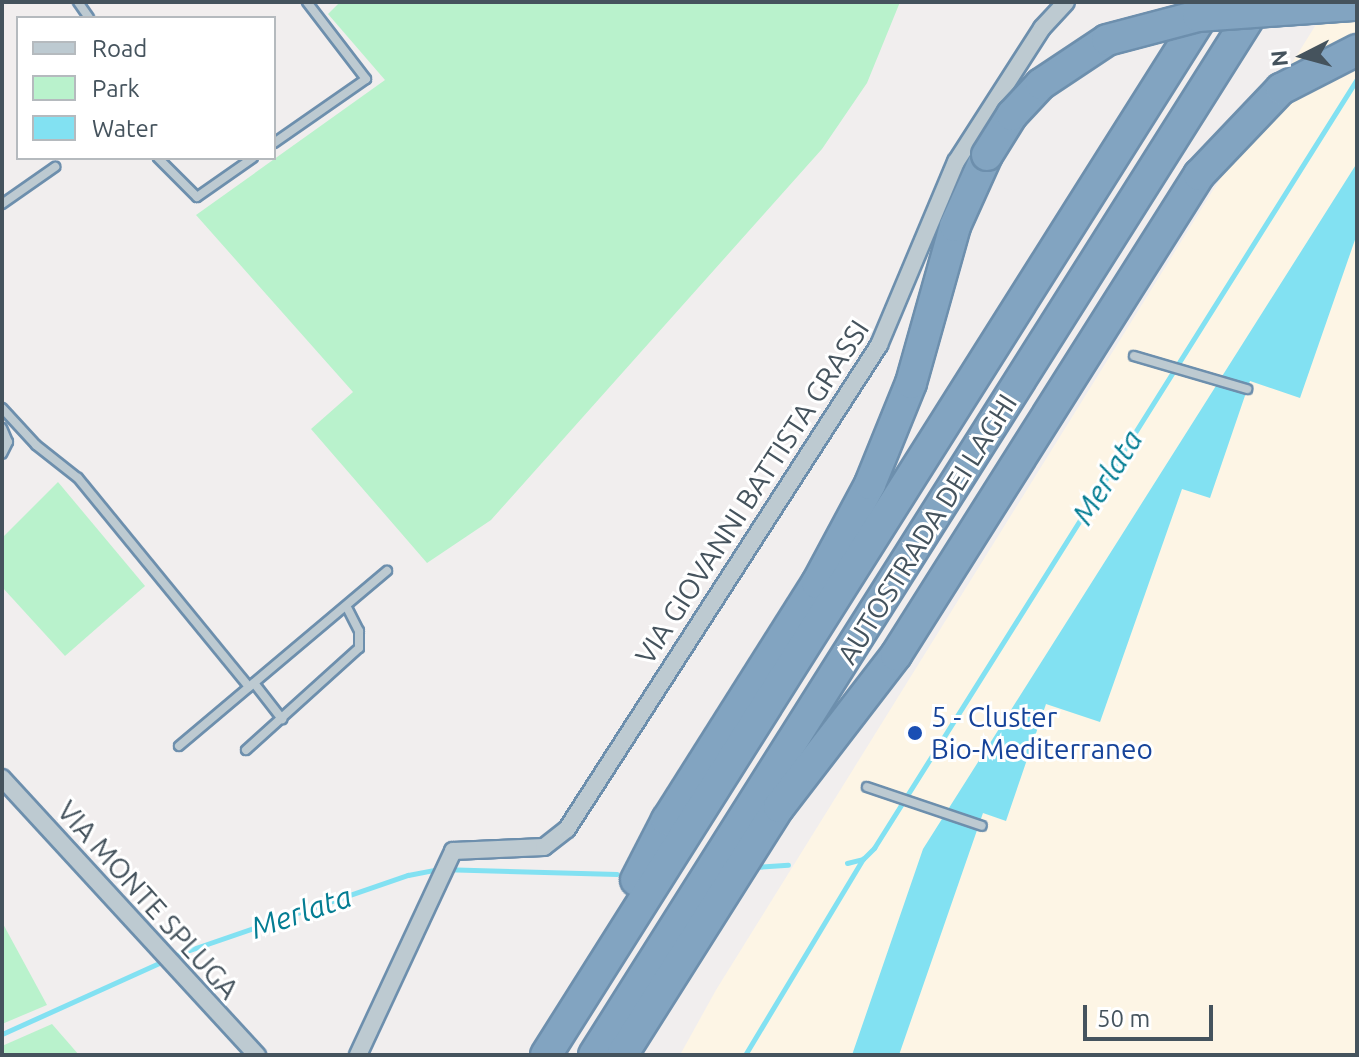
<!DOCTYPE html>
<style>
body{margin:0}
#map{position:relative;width:1359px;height:1057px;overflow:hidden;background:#f1eeee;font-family:Ubuntu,sans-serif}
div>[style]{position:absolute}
.commercial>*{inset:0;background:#fdf5e5}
.green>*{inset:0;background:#b9f2cc}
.water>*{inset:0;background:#82e1f2}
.stream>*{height:5px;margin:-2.5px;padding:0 2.5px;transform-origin:2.5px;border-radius:2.5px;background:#82e1f2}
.roads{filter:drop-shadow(2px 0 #6d8fad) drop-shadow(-2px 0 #6d8fad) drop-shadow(0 2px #6d8fad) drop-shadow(0 -2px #6d8fad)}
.service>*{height:8px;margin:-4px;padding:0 4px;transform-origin:4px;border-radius:4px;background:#bdcad1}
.minor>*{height:16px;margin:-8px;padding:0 8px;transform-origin:8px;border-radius:8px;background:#bdcad1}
.motorway>*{height:30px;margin:-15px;padding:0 15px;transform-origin:15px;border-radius:15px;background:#82a4c1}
.bridges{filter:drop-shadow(2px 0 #6d8fad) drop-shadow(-2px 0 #6d8fad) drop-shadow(0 2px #6d8fad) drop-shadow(0 -2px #6d8fad)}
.motorway-bridge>*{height:30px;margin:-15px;padding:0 15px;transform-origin:15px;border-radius:15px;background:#82a4c1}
.dots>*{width:22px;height:22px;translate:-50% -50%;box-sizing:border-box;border:4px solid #fff;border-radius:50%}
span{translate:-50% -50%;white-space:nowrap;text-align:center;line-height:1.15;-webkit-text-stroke:6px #fff;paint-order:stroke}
.street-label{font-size:28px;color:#45535d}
.transit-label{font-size:28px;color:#164399}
.left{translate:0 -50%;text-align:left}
.water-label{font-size:30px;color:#047d93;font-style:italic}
.frame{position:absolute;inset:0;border:4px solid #45535d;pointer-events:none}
.legend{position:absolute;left:16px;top:16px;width:260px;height:144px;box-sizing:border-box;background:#fff;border:2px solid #b5babe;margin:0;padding:10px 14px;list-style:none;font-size:24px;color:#45535d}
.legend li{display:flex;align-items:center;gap:16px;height:40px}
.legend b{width:40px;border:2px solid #b5babe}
.north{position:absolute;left:1263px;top:16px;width:80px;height:80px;-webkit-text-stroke:6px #fff;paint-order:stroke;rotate:264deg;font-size:22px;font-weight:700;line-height:32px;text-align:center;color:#45535d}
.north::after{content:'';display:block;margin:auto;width:28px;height:36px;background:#45535d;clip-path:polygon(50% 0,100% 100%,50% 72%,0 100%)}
.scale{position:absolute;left:1083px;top:1005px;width:130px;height:36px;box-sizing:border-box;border:4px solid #45535d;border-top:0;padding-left:10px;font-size:24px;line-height:28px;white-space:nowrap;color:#45535d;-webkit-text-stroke:6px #fff;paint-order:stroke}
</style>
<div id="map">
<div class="commercial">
<i style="clip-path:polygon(1330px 2px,1357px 2px,1357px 1055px,680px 1055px,716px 990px)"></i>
</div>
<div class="green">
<i style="clip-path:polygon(340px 2px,900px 2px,867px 83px,822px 149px,491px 520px,427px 563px,311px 429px,353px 392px,196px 215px,385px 80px,328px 14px)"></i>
<i style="clip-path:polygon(58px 482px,145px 586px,65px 656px,2px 587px,2px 538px)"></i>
<i style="clip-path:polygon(2px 922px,47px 1005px,2px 1024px)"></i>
<i style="clip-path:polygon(52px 1024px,79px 1055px,2px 1055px,2px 1046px)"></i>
</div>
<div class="water">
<i style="clip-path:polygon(1357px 163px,1357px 234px,1300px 398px,1250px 381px,1210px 498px,1182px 489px,1100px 722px,1046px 704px,1006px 821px,983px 813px,899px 1055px,852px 1055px,923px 849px)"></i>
</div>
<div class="stream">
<i style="left:847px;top:863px;width:16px;rotate:-14deg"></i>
<i style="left:863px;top:859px;width:16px;rotate:-45deg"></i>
<i style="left:874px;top:848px;width:908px;rotate:-57.87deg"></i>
<i style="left:756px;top:867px;width:32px;rotate:-4deg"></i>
<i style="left:2px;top:1034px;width:196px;rotate:-24.3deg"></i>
<i style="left:181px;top:953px;width:240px;rotate:-19deg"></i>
<i style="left:408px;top:875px;width:31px;rotate:-11deg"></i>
<i style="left:438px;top:869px;width:179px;rotate:1.6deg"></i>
<i style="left:745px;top:1055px;width:229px;rotate:-59deg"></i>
</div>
<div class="roads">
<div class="service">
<i style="left:78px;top:2px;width:19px;rotate:55deg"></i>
<i style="left:274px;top:143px;width:112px;rotate:-34.8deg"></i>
<i style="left:366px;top:79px;width:97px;rotate:-127.5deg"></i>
<i style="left:158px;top:158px;width:55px;rotate:45deg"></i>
<i style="left:197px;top:197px;width:68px;rotate:-34.9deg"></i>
<i style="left:2px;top:204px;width:65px;rotate:-34.9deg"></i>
<i style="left:1134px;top:356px;width:118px;rotate:16.3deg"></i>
<i style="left:2px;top:408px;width:50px;rotate:47.4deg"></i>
<i style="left:36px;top:445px;width:53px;rotate:38.2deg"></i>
<i style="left:78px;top:478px;width:270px;rotate:50.7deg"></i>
<i style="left:2px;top:428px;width:15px;rotate:67deg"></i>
<i style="left:8px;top:442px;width:13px;rotate:117deg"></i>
<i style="left:254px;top:683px;width:46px;rotate:52.1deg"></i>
<i style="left:179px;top:746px;width:272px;rotate:-40.1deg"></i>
<i style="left:246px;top:750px;width:152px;rotate:-42.1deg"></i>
<i style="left:359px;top:648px;width:17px;rotate:-90deg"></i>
<i style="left:359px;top:631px;width:28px;rotate:-117deg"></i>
<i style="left:867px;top:787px;width:121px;rotate:18.7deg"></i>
</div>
<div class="minor">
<i style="left:2px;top:778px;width:377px;rotate:47.4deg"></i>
<i style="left:358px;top:1055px;width:225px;rotate:-65deg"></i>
<i style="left:453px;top:851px;width:91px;rotate:-2.5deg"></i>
<i style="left:544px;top:847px;width:29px;rotate:-38deg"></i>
<i style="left:567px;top:829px;width:576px;rotate:-57.19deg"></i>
<i style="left:879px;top:345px;width:199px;rotate:-67.2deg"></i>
<i style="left:956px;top:162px;width:159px;rotate:-57.3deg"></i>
<i style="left:1042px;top:28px;width:35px;rotate:-47deg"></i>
</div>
<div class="motorway">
<i style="left:636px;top:880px;width:68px;rotate:-62.7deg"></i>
<i style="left:667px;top:820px;width:280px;rotate:-57.7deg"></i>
<i style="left:817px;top:583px;width:112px;rotate:-61.8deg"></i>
<i style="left:870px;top:484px;width:109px;rotate:-67.9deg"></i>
<i style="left:911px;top:383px;width:163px;rotate:-74.3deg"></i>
<i style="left:955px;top:226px;width:78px;rotate:-65.7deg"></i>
<i style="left:546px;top:1055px;width:1245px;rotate:-57.73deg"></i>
<i style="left:594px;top:1055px;width:1245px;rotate:-57.73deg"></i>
<i style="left:622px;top:1055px;width:294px;rotate:-57.7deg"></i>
<i style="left:779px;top:807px;width:192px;rotate:-52.4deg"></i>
<i style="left:896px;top:655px;width:568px;rotate:-57.74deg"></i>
<i style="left:1199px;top:175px;width:119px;rotate:-46.4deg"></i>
<i style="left:1281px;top:89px;width:85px;rotate:-27.2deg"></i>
</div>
</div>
<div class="bridges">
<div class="motorway-bridge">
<i style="left:987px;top:155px;width:47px;rotate:-58deg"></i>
<i style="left:1012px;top:115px;width:42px;rotate:-46.9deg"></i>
<i style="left:1041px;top:84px;width:79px;rotate:-33.7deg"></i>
<i style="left:1107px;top:40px;width:94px;rotate:-14.8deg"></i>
<i style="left:1198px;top:16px;width:159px;rotate:-4deg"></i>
</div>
</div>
<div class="dots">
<i style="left:915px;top:733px;background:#1a4fb4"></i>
</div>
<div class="street-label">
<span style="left:752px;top:492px;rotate:-57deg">VIA GIOVANNI BATTISTA GRASSI</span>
<span style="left:927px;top:529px;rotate:-58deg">AUTOSTRADA DEI LAGHI</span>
<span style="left:148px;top:900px;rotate:48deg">VIA MONTE SPLUGA</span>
</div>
<div class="transit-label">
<span class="left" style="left:931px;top:733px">5 - Cluster<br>Bio-Mediterraneo</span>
</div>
<div class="water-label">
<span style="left:1107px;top:477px;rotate:-58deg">Merlata</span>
<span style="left:301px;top:912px;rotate:-19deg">Merlata</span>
</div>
<div class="frame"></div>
<ul class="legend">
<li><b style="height:10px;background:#bdcad1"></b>Road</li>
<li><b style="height:22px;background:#b9f2cc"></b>Park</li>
<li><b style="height:22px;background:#82e1f2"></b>Water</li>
</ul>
<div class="north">N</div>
<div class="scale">50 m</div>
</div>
